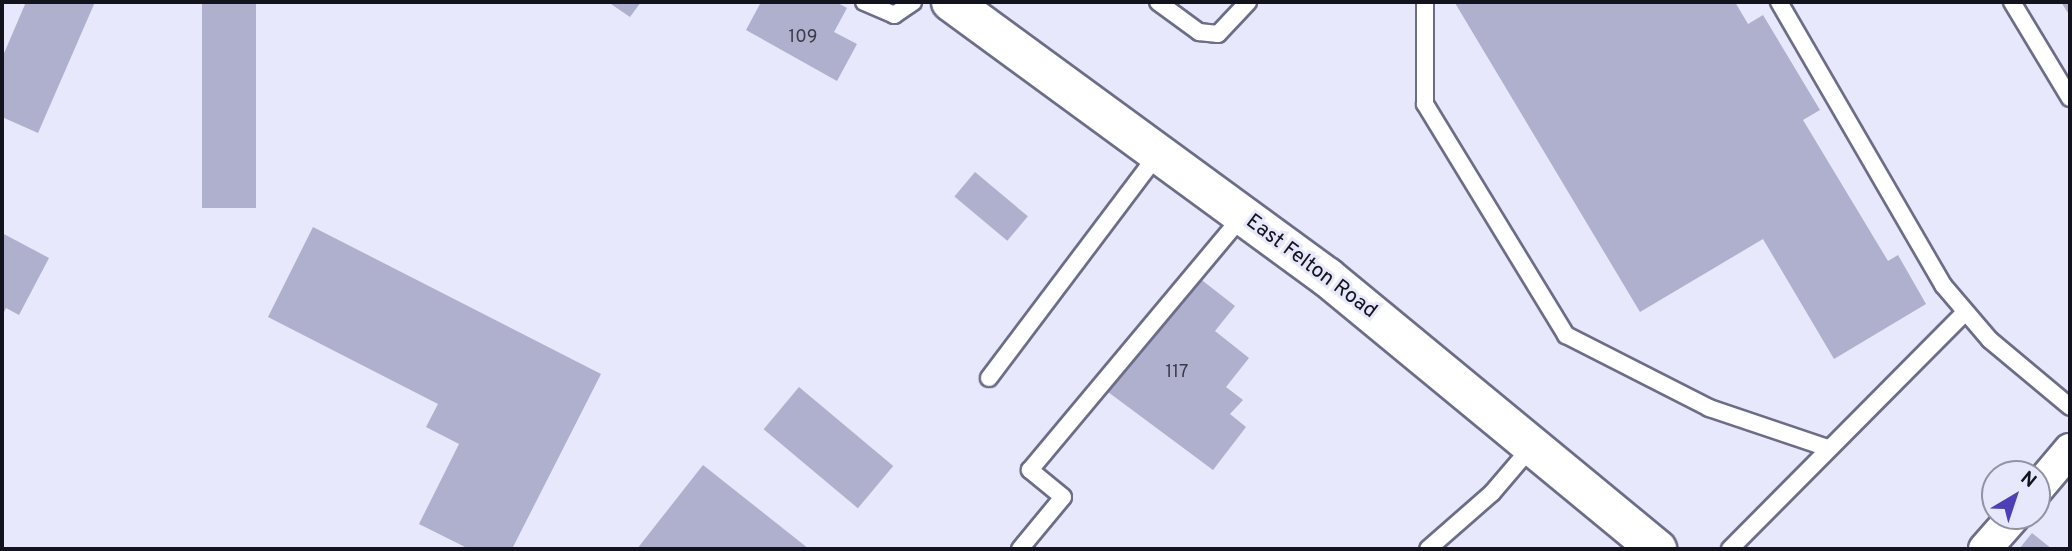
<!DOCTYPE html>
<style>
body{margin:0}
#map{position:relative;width:2072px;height:551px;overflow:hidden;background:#e7e8fb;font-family:Overpass,sans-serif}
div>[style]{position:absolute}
.building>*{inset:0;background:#aeb0cd;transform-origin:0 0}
.roads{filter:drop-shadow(2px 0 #6c6d88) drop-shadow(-2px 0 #6c6d88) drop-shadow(0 2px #6c6d88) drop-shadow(0 -2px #6c6d88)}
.lane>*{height:16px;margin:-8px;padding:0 8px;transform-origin:8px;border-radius:8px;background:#fff}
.street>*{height:32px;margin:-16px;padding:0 16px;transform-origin:16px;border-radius:16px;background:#fff}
.secondary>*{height:38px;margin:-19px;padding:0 19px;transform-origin:19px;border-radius:19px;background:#fff}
span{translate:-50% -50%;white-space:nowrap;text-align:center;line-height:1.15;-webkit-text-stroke:6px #e7e8fb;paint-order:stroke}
.number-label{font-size:18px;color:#3a3a49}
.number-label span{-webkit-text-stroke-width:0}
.street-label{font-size:21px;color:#13131d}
.frame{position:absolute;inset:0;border:4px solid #13131d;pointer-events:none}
.north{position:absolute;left:1981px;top:460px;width:70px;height:70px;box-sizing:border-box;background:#e7e8fb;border:2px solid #9293a2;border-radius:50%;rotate:39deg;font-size:19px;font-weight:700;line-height:28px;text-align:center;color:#13131d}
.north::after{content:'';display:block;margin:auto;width:24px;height:32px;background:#4e3fb6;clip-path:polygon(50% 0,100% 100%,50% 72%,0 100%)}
</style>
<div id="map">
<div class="building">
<i style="clip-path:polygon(26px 2px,95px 2px,38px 133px,2px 117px,2px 58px)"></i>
<i style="left:202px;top:2px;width:54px;height:206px"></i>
<i style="clip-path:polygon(608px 2px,641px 2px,630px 17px)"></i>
<i style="clip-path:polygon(761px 2px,836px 2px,847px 8px,834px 32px,857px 44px,837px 81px,746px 30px)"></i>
<i style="clip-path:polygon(1735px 2px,1748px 24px,1763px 15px,1820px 110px,1803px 120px,1888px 261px,1898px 255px,1926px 304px,1834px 359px,1763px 239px,1640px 312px,1455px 3px)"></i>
<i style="clip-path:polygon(2061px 2px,2070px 2px,2070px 16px)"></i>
<i style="left:975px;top:172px;width:69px;height:32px;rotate:40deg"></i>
<i style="clip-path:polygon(313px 227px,601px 374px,512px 549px,469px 549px,419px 524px,459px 444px,426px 427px,438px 404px,268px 317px)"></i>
<i style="clip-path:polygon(2px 233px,49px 258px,19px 315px,6px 308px,2px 316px)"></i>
<i style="clip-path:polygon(1194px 274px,1235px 306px,1215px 331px,1249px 358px,1226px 387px,1243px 400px,1230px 414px,1246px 427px,1213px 470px,1104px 389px)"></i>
<i style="left:799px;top:387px;width:123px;height:55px;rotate:40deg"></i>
<i style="clip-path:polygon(703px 465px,809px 549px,637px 549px)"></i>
<i style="clip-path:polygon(2032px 533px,2052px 549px,2019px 549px)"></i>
</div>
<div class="roads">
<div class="lane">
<i style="left:864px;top:2px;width:33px;rotate:23deg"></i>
<i style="left:894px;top:15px;width:23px;rotate:-34deg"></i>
<i style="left:1158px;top:2px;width:51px;rotate:36.2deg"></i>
<i style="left:1199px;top:32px;width:19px;rotate:6deg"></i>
<i style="left:1218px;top:34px;width:44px;rotate:-46.8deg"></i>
<i style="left:1425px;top:2px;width:102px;rotate:90deg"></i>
<i style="left:1425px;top:104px;width:271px;rotate:58.6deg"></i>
<i style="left:1566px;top:335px;width:161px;rotate:27deg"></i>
<i style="left:1709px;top:408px;width:126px;rotate:18.6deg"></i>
<i style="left:1779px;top:2px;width:327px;rotate:59.9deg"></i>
<i style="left:1943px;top:285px;width:72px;rotate:49.5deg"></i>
<i style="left:1990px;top:340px;width:104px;rotate:39.9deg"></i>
<i style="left:2012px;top:2px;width:112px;rotate:58.9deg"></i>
<i style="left:989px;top:378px;width:281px;rotate:-53deg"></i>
<i style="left:1020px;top:549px;width:67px;rotate:-50.4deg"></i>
<i style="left:1063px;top:497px;width:43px;rotate:-140.7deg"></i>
<i style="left:1030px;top:470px;width:332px;rotate:-50.1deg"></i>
<i style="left:1428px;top:549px;width:85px;rotate:-41.2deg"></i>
<i style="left:1492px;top:493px;width:63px;rotate:-49.5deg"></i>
<i style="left:1730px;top:549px;width:332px;rotate:-45.2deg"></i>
</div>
<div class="street">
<i style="left:2037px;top:489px;width:51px;rotate:-49.8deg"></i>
<i style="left:1985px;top:549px;width:44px;rotate:-48.7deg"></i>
</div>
<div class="secondary">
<i style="left:951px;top:2px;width:466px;rotate:36.2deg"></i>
<i style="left:1327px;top:277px;width:428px;rotate:39.5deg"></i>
</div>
</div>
<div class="number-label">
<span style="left:803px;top:38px">109</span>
<span style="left:1177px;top:373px">117</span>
</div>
<div class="street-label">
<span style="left:1311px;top:267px;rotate:37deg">East Felton Road</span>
</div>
<div class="frame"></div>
<div class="north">N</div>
</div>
